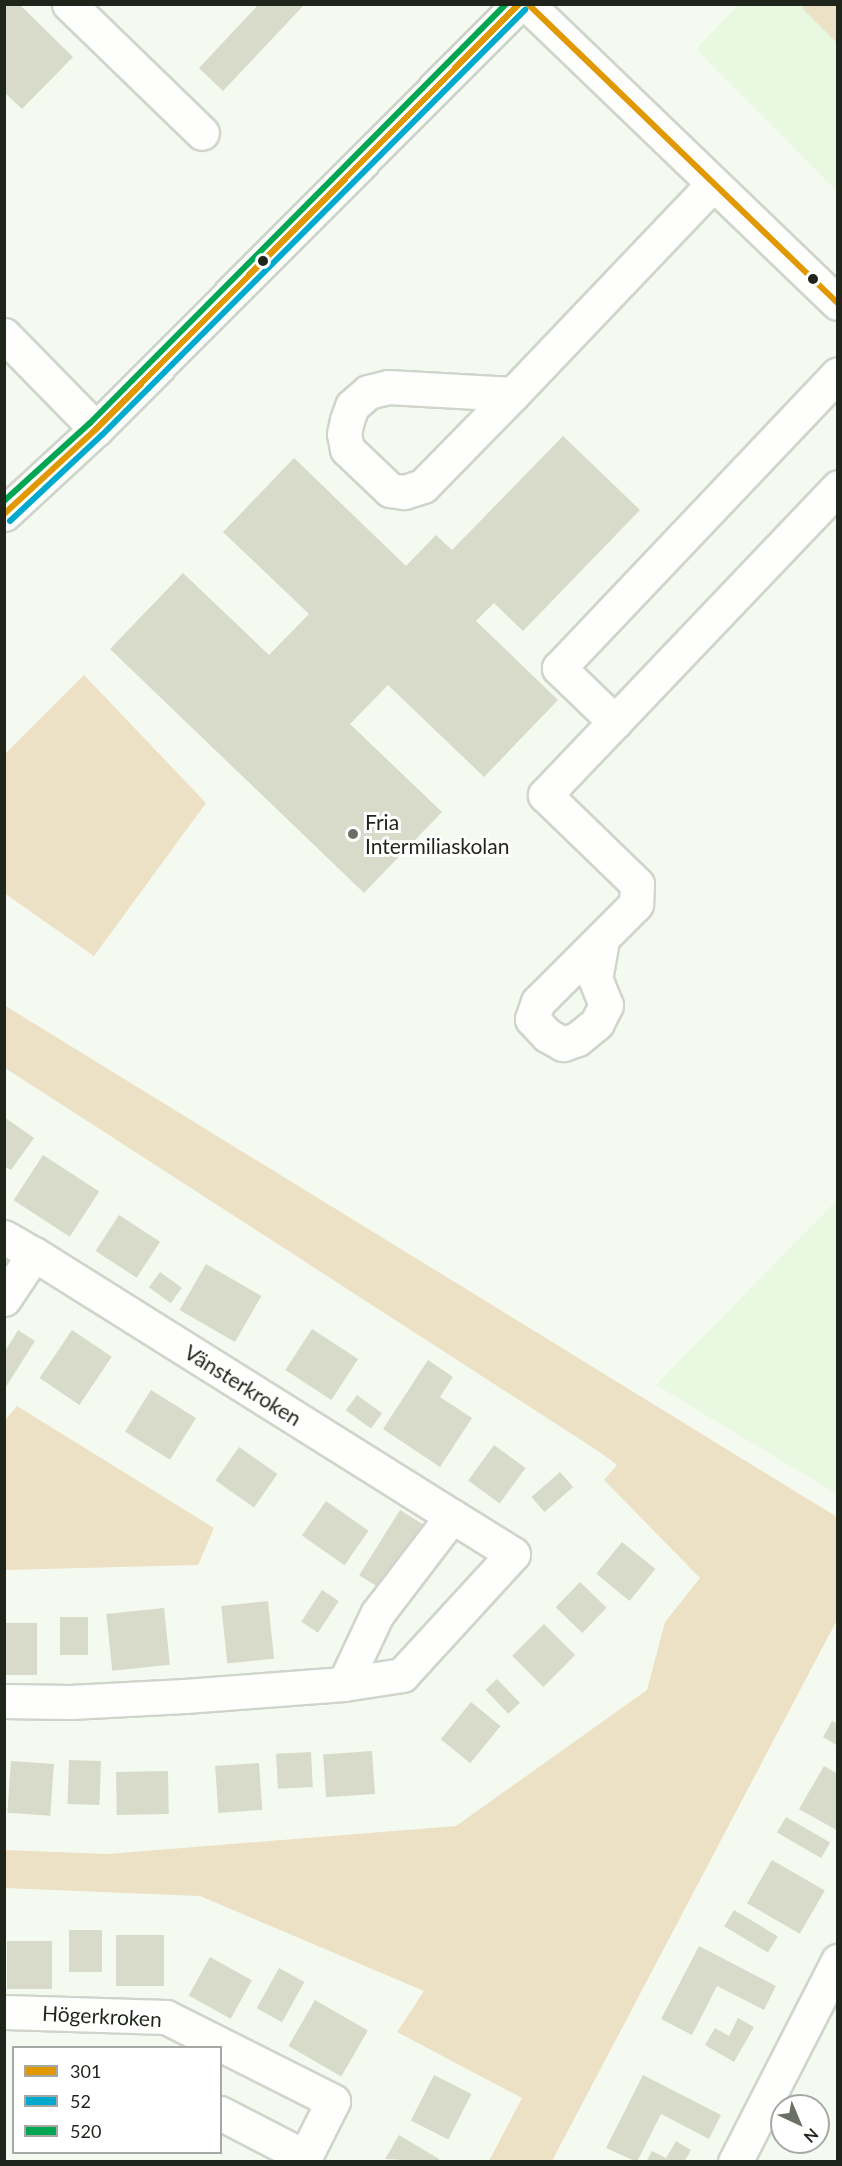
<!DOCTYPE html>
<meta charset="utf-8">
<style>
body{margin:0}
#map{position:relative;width:842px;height:2166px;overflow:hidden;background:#f5faf1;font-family:Lato,sans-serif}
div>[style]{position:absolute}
.built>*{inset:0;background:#e9f8e0}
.green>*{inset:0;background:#ece1c4}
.building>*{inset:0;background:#d8dbc9;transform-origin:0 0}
.roads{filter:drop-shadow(2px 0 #d0d5cc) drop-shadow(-2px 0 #d0d5cc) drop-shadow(0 2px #d0d5cc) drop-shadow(0 -2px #d0d5cc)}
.minor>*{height:33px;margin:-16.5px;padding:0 16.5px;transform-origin:16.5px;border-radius:16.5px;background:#fefefd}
.bus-1>*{height:6px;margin:-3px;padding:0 3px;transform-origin:3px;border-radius:3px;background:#e19903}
.bus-2>*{height:6px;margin:-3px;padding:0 3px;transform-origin:3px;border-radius:3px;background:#00a9ce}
.bus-3>*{height:6px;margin:-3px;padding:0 3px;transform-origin:3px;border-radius:3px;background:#00a651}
.dots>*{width:16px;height:16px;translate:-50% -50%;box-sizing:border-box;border:3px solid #fff;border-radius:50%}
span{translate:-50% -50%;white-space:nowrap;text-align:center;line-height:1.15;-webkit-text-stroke:6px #fff;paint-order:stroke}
.poi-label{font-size:21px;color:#1f251b}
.left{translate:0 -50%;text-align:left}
.street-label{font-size:21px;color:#1f251b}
.frame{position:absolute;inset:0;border:6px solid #1f251b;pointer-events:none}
.legend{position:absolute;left:12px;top:2046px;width:210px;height:108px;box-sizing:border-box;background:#fff;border:2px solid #a5a8a4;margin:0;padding:8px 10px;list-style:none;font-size:18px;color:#1f251b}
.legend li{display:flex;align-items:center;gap:12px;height:30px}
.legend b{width:30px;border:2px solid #a5a8a4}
.north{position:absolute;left:770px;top:2094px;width:60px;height:60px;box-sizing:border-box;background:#fff;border:2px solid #a5a8a4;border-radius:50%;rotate:136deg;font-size:16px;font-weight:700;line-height:24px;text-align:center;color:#1f251b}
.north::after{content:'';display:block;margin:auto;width:21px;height:27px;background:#6a7066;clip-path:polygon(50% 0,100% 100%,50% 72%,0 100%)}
</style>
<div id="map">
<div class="built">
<i style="clip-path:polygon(739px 5px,837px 5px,837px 191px,696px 49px)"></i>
<i style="clip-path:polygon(837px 1200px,837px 1494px,656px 1385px)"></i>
</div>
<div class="green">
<i style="clip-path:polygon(806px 4px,837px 5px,837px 43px,802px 8px)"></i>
<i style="clip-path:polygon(84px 675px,206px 803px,94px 956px,4px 893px,5px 754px)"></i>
<i style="clip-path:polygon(4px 1005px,837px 1517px,837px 1620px,552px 2161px,489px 2161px,522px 2098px,397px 2032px,424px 1991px,200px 1896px,5px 1888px,5px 1850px,108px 1854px,456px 1826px,647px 1690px,665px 1622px,700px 1578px,604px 1480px,617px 1465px,598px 1451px,5px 1068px)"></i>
<i style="clip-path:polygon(17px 1406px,214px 1528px,198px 1565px,5px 1570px,5px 1420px)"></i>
</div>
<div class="building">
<i style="clip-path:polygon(4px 4px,19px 4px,73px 57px,22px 109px,4px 92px)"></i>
<i style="clip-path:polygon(259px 4px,305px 4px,223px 91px,199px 68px)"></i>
<i style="clip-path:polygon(563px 436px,640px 510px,523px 631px,494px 603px,476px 621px,558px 700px,484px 777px,388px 685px,350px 724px,442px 812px,364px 893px,110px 649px,183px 573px,269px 655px,309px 614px,223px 532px,294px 458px,406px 566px,436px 535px,452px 550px)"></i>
<i style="clip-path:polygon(4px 1117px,34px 1138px,11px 1170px,4px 1166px)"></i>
<i style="left:43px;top:1155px;width:67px;height:54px;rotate:33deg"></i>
<i style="left:119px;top:1215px;width:49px;height:43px;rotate:33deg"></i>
<i style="left:206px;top:1264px;width:64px;height:53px;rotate:30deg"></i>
<i style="left:160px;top:1272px;width:27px;height:19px;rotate:36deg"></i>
<i style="left:312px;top:1329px;width:55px;height:49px;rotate:33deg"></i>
<i style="clip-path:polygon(18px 1330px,35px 1341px,4px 1390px,4px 1353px)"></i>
<i style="left:72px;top:1330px;width:48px;height:58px;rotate:34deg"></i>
<i style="clip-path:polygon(428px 1360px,453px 1377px,440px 1397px,472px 1418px,440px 1467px,383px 1429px)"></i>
<i style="left:151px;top:1390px;width:53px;height:49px;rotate:32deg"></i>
<i style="left:357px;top:1395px;width:31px;height:19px;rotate:36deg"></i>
<i style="left:494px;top:1445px;width:39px;height:44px;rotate:36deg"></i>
<i style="left:239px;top:1447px;width:47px;height:41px;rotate:35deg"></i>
<i style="left:560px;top:1472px;width:20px;height:38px;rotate:49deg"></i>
<i style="left:326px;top:1501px;width:52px;height:42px;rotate:35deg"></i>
<i style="left:400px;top:1510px;width:34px;height:77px;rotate:32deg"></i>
<i style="left:622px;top:1542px;width:43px;height:41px;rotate:39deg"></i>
<i style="left:580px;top:1582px;width:37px;height:35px;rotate:44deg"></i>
<i style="left:322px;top:1590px;width:20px;height:38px;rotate:33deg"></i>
<i style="left:268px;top:1601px;width:58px;height:47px;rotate:84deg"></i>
<i style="left:164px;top:1608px;width:57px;height:58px;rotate:84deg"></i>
<i style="left:60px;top:1617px;width:28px;height:38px"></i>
<i style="left:4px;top:1623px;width:33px;height:52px"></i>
<i style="left:544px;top:1624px;width:44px;height:45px;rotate:45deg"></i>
<i style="left:497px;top:1679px;width:33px;height:16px;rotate:46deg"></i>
<i style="left:471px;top:1702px;width:38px;height:48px;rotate:39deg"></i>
<i style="clip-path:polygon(832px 1721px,838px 1724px,838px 1746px,823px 1737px)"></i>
<i style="left:372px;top:1751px;width:43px;height:49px;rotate:86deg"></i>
<i style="left:311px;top:1752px;width:35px;height:35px;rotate:87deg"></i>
<i style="left:69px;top:1760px;width:32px;height:44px;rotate:2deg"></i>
<i style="left:11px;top:1761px;width:43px;height:52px;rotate:4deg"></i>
<i style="left:259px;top:1763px;width:47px;height:44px;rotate:86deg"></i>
<i style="clip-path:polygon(824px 1766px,838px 1774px,838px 1831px,799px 1809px)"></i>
<i style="left:168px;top:1771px;width:43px;height:52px;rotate:89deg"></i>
<i style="left:786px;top:1817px;width:51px;height:18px;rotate:30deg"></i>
<i style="left:772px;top:1860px;width:61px;height:50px;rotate:30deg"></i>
<i style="left:734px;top:1910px;width:51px;height:19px;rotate:31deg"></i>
<i style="left:69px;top:1930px;width:33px;height:42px"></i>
<i style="left:116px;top:1935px;width:48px;height:51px"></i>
<i style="left:7px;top:1941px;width:45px;height:48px"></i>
<i style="clip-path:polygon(699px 1946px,776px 1986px,764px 2010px,717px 1986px,692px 2035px,661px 2019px)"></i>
<i style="left:210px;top:1957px;width:48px;height:44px;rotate:29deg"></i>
<i style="left:279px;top:1968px;width:29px;height:46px;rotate:29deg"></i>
<i style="left:315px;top:2000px;width:61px;height:53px;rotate:30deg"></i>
<i style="clip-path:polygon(738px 2018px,754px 2027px,734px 2062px,705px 2045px,715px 2028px,729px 2036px)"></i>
<i style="left:434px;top:2075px;width:42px;height:51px;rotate:27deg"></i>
<i style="clip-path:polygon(643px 2075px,721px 2115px,709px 2139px,661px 2114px,637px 2162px,606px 2148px)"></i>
<i style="clip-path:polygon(399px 2135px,439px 2159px,438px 2162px,385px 2159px)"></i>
<i style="clip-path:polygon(676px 2141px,691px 2150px,684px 2162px,646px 2162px,652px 2151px,666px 2158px)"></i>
</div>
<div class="roads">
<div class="minor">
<i style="left:69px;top:4px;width:185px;rotate:44.1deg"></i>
<i style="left:527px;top:4px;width:431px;rotate:43.9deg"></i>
<i style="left:4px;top:335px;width:132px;rotate:45.6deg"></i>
<i style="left:513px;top:394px;width:129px;rotate:134.4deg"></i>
<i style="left:423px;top:486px;width:20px;rotate:162deg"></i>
<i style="left:404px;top:492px;width:14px;rotate:-172deg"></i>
<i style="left:390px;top:490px;width:59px;rotate:-136.4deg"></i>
<i style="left:347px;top:449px;width:15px;rotate:-101deg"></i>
<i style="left:344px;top:434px;width:14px;rotate:-78deg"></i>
<i style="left:347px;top:420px;width:15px;rotate:-70deg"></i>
<i style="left:352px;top:406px;width:21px;rotate:-41deg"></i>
<i style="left:368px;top:392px;width:21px;rotate:-14deg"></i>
<i style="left:388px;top:387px;width:125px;rotate:3.2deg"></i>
<i style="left:513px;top:394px;width:290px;rotate:-46.4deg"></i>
<i style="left:4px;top:514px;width:125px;rotate:-42.7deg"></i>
<i style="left:96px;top:429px;width:600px;rotate:-45.14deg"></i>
<i style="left:615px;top:722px;width:78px;rotate:-136deg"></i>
<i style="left:559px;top:668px;width:405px;rotate:-46.5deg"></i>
<i style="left:602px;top:940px;width:39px;rotate:100deg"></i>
<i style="left:595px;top:978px;width:29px;rotate:68deg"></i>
<i style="left:606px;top:1005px;width:20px;rotate:117deg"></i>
<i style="left:597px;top:1023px;width:26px;rotate:141deg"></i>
<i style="left:577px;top:1039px;width:15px;rotate:160deg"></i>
<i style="left:563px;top:1044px;width:18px;rotate:-151deg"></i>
<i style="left:547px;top:1035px;width:22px;rotate:-133deg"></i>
<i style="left:532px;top:1019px;width:18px;rotate:-71deg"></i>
<i style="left:538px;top:1002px;width:139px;rotate:-45deg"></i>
<i style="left:636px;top:904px;width:20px;rotate:-87deg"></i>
<i style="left:637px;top:884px;width:128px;rotate:-135.9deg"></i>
<i style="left:545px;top:795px;width:425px;rotate:-46.4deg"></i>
<i style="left:4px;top:1237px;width:34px;rotate:30deg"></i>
<i style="left:34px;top:1254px;width:54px;rotate:123.7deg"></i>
<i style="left:34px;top:1254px;width:493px;rotate:32.1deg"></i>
<i style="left:4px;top:1701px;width:66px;rotate:0.9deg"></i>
<i style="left:70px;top:1702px;width:115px;rotate:-3deg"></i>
<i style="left:185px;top:1696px;width:159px;rotate:-4.3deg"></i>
<i style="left:344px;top:1684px;width:59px;rotate:-8.8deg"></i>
<i style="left:402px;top:1675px;width:164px;rotate:-47.5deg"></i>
<i style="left:513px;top:1554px;width:72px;rotate:-148.1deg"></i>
<i style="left:452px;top:1516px;width:123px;rotate:127.4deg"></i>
<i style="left:377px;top:1614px;width:77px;rotate:115.2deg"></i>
<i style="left:4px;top:2012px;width:162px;rotate:1.8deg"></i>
<i style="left:166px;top:2017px;width:187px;rotate:26.7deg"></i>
<i style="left:333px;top:2101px;width:63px;rotate:116.6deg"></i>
<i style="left:305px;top:2157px;width:96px;rotate:-152.6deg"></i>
<i style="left:735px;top:2162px;width:226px;rotate:-62.9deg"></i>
</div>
</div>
<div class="bus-1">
<i style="left:528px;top:4px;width:431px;rotate:44deg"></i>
<i style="left:4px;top:514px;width:125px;rotate:-42.7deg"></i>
<i style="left:96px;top:429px;width:600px;rotate:-45.14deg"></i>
</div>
<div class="bus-2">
<i style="left:10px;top:521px;width:126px;rotate:-43.1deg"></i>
<i style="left:102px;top:435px;width:600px;rotate:-45.14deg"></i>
</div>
<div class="bus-3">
<i style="left:4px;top:501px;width:116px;rotate:-42.2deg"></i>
<i style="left:90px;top:423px;width:590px;rotate:-45.21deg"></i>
</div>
<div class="dots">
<i style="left:263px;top:261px;background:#1f251b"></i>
<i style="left:813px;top:279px;background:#1f251b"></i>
<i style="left:353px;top:834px;background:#6a7066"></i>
</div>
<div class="poi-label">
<span class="left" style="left:365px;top:834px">Fria<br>Intermiliaskolan</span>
</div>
<div class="street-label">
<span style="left:243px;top:1385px;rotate:32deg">Vänsterkroken</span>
<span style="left:102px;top:2016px;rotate:3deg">Högerkroken</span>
</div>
<div class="frame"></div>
<ul class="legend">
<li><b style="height:8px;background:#e19903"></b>301</li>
<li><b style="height:8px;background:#00a9ce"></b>52</li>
<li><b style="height:8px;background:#00a651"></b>520</li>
</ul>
<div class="north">N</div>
</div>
